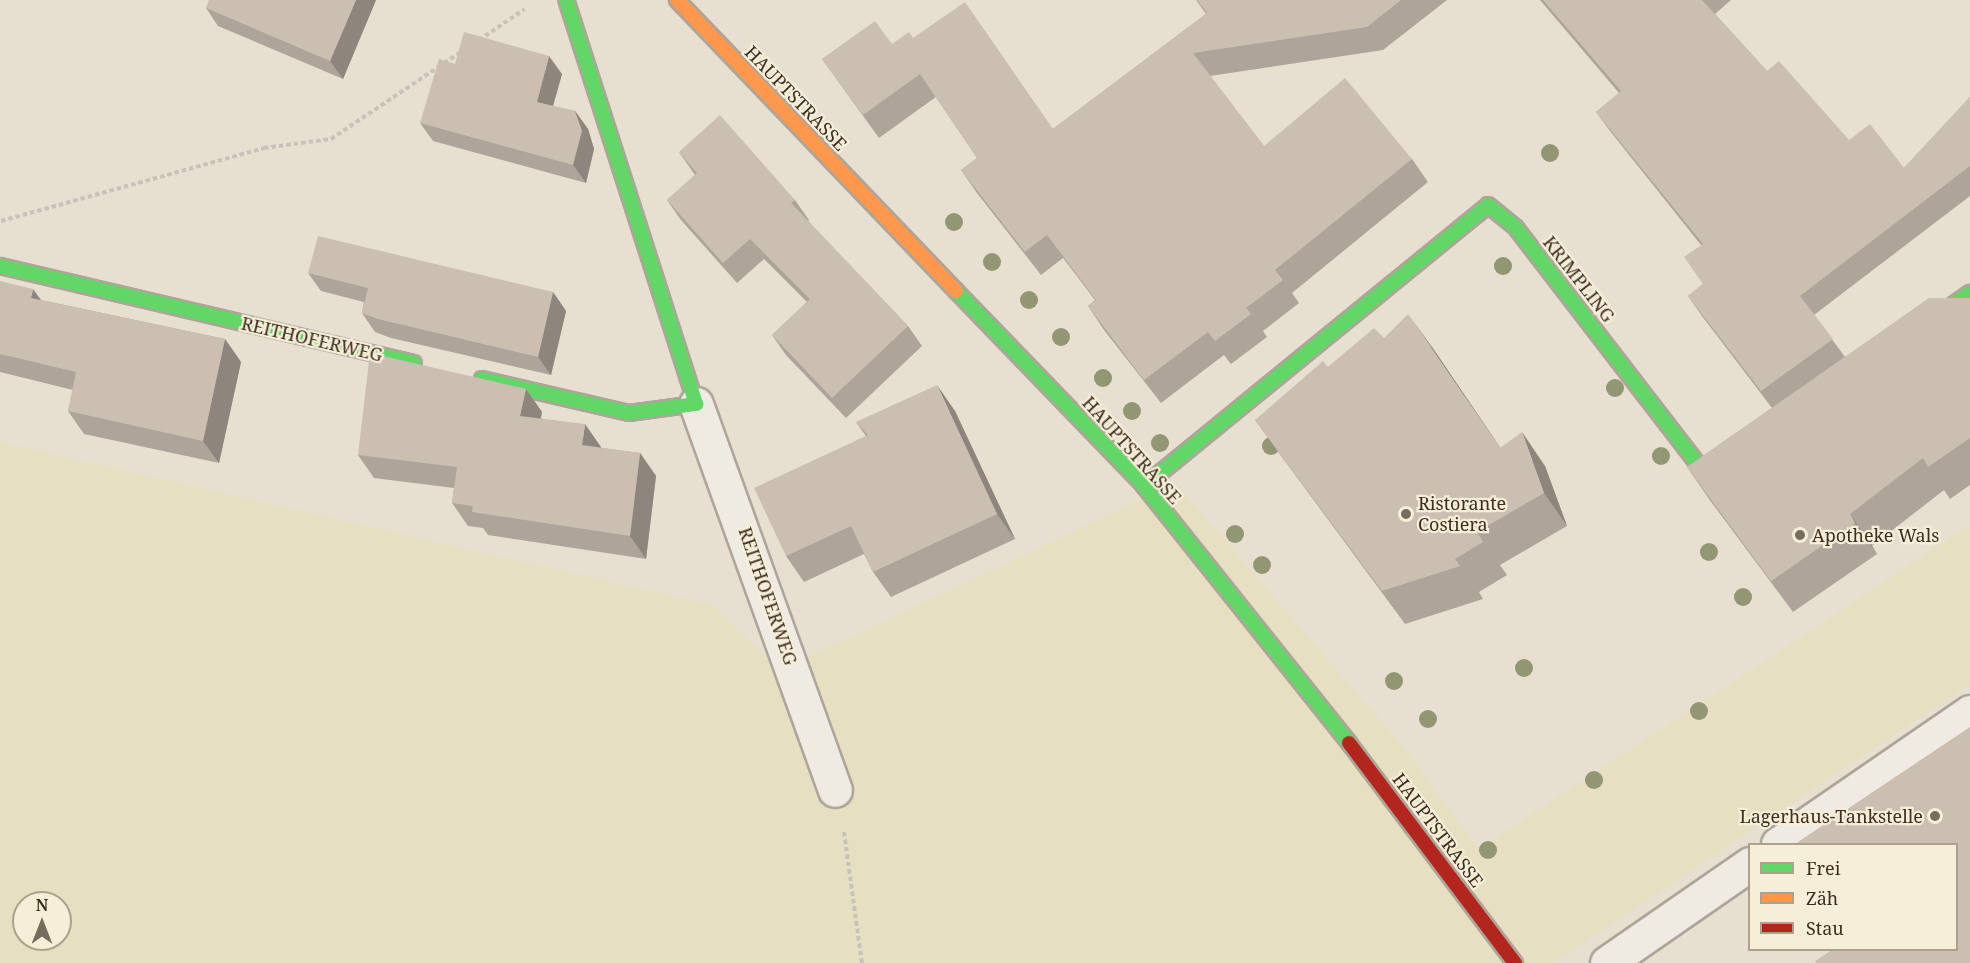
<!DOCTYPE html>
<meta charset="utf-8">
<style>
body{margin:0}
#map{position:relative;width:1970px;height:963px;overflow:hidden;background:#e7e0d1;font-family:"Noto Serif",serif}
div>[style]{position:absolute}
.farmland>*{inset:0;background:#e6dfc2}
.path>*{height:4px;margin-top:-2px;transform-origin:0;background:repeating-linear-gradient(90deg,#c8c2b9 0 4.5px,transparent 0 7.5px)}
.roads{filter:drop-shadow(2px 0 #ada599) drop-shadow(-2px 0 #ada599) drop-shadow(0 2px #ada599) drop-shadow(0 -2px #ada599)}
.street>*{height:33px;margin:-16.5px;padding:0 16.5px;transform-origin:16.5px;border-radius:16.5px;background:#efebe3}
.fast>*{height:14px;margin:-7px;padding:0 7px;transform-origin:7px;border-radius:7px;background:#63d668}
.slow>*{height:14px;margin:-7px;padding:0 7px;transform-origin:7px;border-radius:7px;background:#ff974d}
.jam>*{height:14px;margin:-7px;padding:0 7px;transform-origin:7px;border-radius:7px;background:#b3261e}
.trees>*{width:18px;height:18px;margin:-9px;border-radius:50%;background:#929673}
.wall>*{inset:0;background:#afa499}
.shaded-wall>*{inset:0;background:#8e867d}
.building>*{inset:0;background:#cbbfb2}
.dots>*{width:16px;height:16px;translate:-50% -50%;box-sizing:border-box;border:3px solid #f7eed8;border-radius:50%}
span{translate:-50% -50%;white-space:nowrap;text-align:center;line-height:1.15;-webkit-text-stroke:4.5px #f7eed8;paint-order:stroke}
.street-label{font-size:18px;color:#3d2e20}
.poi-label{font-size:18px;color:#3d2e20}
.left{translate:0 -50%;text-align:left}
.right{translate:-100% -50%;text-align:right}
.legend{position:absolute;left:1748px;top:843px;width:210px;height:108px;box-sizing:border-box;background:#f7eed8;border:2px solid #ada18e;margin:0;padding:8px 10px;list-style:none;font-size:18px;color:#3d2e20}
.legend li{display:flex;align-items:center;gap:12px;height:30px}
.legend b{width:30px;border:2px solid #ada18e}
.north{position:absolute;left:12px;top:891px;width:60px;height:60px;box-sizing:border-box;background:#f7eed8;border:2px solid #ada18e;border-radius:50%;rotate:0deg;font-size:16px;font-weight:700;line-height:24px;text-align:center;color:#3d2e20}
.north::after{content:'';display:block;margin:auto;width:21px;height:27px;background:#786c5e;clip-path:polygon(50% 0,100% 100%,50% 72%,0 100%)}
</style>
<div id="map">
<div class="farmland">
<i style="clip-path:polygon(evenodd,0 442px,712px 605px,781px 670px,1176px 483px,1407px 751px,1479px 849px,1970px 525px,1970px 684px,1554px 963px,0 963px,0 442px,24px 903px,60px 903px,60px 939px,24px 939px,24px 903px)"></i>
</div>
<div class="path">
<i style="left:479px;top:40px;width:55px;rotate:-34deg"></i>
<i style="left:444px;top:63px;width:20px;rotate:-33deg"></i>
<i style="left:1px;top:221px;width:273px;rotate:-15.5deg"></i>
<i style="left:264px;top:148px;width:68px;rotate:-7.7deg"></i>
<i style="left:331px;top:139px;width:129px;rotate:-33.9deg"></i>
<i style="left:844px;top:832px;width:132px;rotate:82.2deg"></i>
</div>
<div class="roads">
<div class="street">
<i style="left:696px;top:404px;width:410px;rotate:70.2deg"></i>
<i style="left:1778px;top:844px;width:233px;rotate:-34.5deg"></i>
<i style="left:1607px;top:963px;width:174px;rotate:-34.7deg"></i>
</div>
<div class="fast">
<i style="left:0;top:266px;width:425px;rotate:13.2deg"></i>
<i style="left:956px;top:291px;width:271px;rotate:46deg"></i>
<i style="left:1144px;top:486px;width:329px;rotate:51.4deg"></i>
<i style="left:1926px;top:324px;width:54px;rotate:-35.2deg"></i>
<i style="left:482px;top:379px;width:151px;rotate:13deg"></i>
<i style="left:629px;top:413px;width:68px;rotate:-7.7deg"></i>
<i style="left:696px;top:404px;width:424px;rotate:-107.8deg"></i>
<i style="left:1144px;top:486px;width:444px;rotate:-39.2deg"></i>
<i style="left:1488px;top:205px;width:36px;rotate:39deg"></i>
<i style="left:1516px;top:228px;width:318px;rotate:52.4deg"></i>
<i style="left:1710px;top:480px;width:22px;rotate:-36deg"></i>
</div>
<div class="slow">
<i style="left:677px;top:0;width:403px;rotate:46.2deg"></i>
</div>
<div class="jam">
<i style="left:1349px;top:743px;width:276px;rotate:53deg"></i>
</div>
</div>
<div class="trees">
<i style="left:1550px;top:153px"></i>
<i style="left:954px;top:222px"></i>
<i style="left:992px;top:262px"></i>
<i style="left:1503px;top:266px"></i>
<i style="left:1029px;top:300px"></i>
<i style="left:1061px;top:337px"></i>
<i style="left:1103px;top:378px"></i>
<i style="left:1615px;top:388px"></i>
<i style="left:1132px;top:411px"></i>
<i style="left:1160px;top:443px"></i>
<i style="left:1271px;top:446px"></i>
<i style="left:1661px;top:456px"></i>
<i style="left:1235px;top:534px"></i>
<i style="left:1709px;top:552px"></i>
<i style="left:1262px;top:565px"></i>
<i style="left:1743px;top:597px"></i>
<i style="left:1524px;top:668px"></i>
<i style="left:1394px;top:681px"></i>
<i style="left:1699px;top:711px"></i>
<i style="left:1428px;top:719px"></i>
<i style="left:1594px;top:780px"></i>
<i style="left:1488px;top:850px"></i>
</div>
<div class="wall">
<i style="clip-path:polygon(376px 0,343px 79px,218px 26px,206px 8px)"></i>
<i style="clip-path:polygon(1196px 0,1447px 0,1383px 50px,1210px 76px,1264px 146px,1412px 159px,1428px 182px,1292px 293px,1299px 303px,1263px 331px,1267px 337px,1231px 364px,1224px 355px,1161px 403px,1104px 330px,1088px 306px,1095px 300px,1063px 258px,1041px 275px,977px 193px,961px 170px,977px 158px,936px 97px,879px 138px,822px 59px,892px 44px,913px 38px,1053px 129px,1206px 14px)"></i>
<i style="clip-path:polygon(1540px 0,1731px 0,1715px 14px,1767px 71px,1849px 140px,1904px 168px,1970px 97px,1970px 196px,1814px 315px,1845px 357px,1970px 298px,1970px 485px,1950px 499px,1944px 490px,1872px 546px,1877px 554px,1793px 612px,1709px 499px,1687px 467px,1772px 408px,1702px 316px,1688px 296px,1703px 284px,1701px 245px,1610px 131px,1596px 112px,1619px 93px)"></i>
<i style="clip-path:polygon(455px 64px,562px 74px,553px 106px,575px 111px,588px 129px,594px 149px,586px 183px,433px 141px,420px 123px)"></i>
<i style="clip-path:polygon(679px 152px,795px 200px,809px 220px,808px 221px,908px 326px,922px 346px,846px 418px,786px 355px,772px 335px,807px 302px,764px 259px,737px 283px,681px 220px,667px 200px,695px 175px)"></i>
<i style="clip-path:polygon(308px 273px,553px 292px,566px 311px,551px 375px,391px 338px,375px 332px,362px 313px,364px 302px,321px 291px)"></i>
<i style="clip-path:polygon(0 281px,41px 300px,225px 339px,241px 362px,219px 463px,84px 434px,68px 411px,73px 390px,0 372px)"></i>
<i style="clip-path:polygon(1384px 338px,1432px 347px,1500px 448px,1545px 466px,1567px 526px,1500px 565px,1507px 575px,1479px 592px,1483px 599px,1405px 624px,1279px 453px,1255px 420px,1328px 367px)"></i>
<i style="clip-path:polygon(526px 389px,542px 412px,541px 418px,601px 447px,601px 448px,640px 453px,656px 476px,646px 559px,488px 535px,483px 528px,468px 526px,452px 503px,454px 488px,374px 478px,358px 455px)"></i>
<i style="clip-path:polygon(955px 411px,1015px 539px,891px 597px,873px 572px,864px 554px,804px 582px,786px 556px,866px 436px,856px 422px)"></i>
</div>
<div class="shaded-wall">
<i style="clip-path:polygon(356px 0,376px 0,343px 79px,330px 61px)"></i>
<i style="clip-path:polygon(549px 56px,562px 74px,549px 120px,537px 102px)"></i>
<i style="clip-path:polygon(575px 111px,588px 129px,594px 149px,586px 183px,573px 165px)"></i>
<i style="clip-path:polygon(33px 289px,49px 311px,31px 298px)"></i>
<i style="clip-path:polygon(553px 292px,566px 311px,551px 375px,538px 357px)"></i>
<i style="clip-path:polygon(1408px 314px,1432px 347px,1523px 481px)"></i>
<i style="clip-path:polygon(225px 339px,241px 362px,219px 463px,203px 441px)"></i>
<i style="clip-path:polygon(937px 385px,955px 411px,1015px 539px,997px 514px)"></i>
<i style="clip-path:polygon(526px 389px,542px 412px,536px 439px,520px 416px)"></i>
<i style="clip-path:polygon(585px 424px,601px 447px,598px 468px,582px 445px)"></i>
<i style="clip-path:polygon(1522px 432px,1545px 466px,1567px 526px,1544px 493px)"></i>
<i style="clip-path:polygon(640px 453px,656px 476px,646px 559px,630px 536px)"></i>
<i style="clip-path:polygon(1850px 514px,1872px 546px,1877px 554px,1855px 523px)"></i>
</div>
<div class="building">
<i style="clip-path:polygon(209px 0,356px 0,330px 61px,206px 8px)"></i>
<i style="clip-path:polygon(1197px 0,1401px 0,1367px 27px,1193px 53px,1264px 146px,1345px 78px,1412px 159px,1275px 270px,1283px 280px,1246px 308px,1251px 314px,1215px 341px,1208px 332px,1144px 380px,1088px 306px,1096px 300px,1047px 235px,1025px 252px,961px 170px,977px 158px,920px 74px,863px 115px,822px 59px,875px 21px,892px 44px,909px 32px,913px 38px,965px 2px,1053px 129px,1207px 13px)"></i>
<i style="clip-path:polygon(1543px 0,1702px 0,1767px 71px,1779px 61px,1849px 140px,1870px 124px,1904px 168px,1970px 97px,1970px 166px,1800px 296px,1833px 339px,1761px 391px,1688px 296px,1703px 284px,1684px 257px,1703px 244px,1596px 112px,1621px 91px)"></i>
<i style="clip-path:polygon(464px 32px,549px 56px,537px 102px,575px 111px,582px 131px,573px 165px,420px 123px,439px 59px,455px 64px)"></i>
<i style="clip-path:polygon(720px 115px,795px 200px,791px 203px,908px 326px,832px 398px,772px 335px,810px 299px,750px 239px,723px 263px,667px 200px,697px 173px,679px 152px)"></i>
<i style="clip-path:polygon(318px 236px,553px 292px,538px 357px,378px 319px,362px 313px,368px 288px,308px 273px)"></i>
<i style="clip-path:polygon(0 281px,33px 289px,31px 298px,225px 339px,203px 441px,68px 411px,76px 372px,0 354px)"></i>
<i style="clip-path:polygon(1929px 298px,1970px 298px,1970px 438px,1928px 467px,1923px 458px,1850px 514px,1855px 523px,1771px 581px,1687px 467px)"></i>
<i style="clip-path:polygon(1408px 314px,1500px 448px,1522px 432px,1544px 493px,1477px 532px,1483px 542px,1455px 559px,1460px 566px,1382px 591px,1255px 420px,1323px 361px,1328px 367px,1374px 328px,1384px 338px)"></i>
<i style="clip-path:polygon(370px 353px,526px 389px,520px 416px,585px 424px,582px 445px,640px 453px,630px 536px,472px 512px,473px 506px,452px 503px,457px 467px,358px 455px)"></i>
<i style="clip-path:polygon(937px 385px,997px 514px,873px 572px,851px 526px,786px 556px,754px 488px,868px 435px,856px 422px)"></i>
<i style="clip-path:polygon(1970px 727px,1970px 963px,1816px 963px,1815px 961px,1832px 950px,1956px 950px,1956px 844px,1795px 844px)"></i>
</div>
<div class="dots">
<i style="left:1406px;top:514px;background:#786c5e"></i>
<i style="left:1800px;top:535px;background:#786c5e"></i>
<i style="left:1935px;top:816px;background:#786c5e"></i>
</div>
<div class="street-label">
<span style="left:796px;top:98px;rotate:46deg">HAUPTSTRASSE</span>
<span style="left:1579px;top:279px;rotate:52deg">KRIMPLING</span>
<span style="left:312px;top:339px;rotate:13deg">REITHOFERWEG</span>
<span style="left:1132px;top:450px;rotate:48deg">HAUPTSTRASSE</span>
<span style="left:768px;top:596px;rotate:71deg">REITHOFERWEG</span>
<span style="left:1438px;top:830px;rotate:53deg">HAUPTSTRASSE</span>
</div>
<div class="poi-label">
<span class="left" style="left:1418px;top:514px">Ristorante<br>Costiera</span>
<span class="left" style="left:1812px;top:535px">Apotheke Wals</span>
<span class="right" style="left:1923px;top:816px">Lagerhaus-Tankstelle</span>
</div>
<ul class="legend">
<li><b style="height:8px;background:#63d668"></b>Frei</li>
<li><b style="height:8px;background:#ff974d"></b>Zäh</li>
<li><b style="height:8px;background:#b3261e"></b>Stau</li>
</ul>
<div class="north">N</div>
</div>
